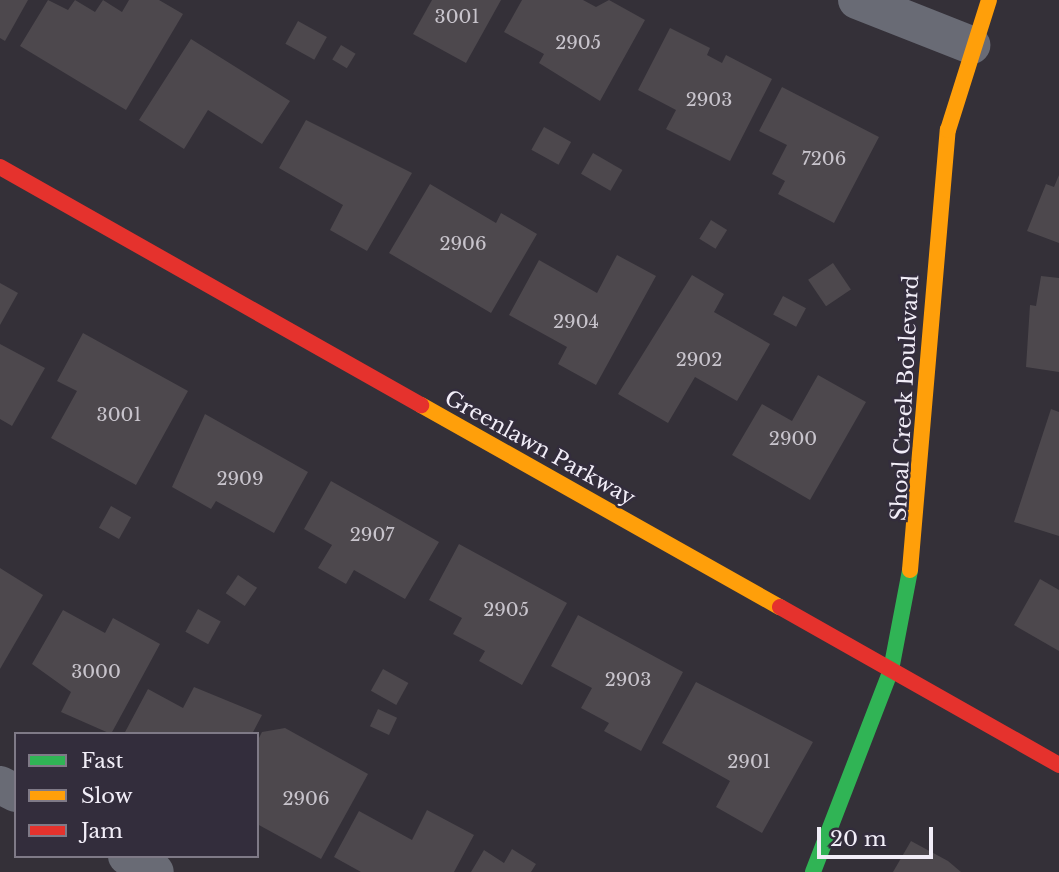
<!DOCTYPE html>
<style>
body{margin:0}
#map{position:relative;width:1059px;height:872px;overflow:hidden;background:#343038;font-family:"Libre Baskerville",serif}
div>[style]{position:absolute}
.building>*{inset:0;background:#4d484d;transform-origin:0 0}
.street>*{height:38px;margin:-19px;padding:0 19px;transform-origin:19px;border-radius:19px;background:#696b75}
.fast>*{height:16px;margin:-8px;padding:0 8px;transform-origin:8px;border-radius:8px;background:#30b455}
.slow>*{height:16px;margin:-8px;padding:0 8px;transform-origin:8px;border-radius:8px;background:#ff9f0a}
.jam>*{height:16px;margin:-8px;padding:0 8px;transform-origin:8px;border-radius:8px;background:#e5322d}
span{translate:-50% -50%;white-space:nowrap;text-align:center;line-height:1.15;-webkit-text-stroke:5px #332d3c;paint-order:stroke}
.number-label{font-size:18px;color:#c8c4cc}
.number-label span{-webkit-text-stroke-width:0}
.street-label{font-size:21px;color:#f1edf7}
.legend{position:absolute;left:14px;top:732px;width:245px;height:126px;box-sizing:border-box;background:#332d3c;border:2px solid #7f7a87;margin:0;padding:9px 12px;list-style:none;font-size:21px;color:#f1edf7}
.legend li{display:flex;align-items:center;gap:14px;height:35px}
.legend b{width:35px;border:2px solid #7f7a87}
.scale{position:absolute;left:817px;top:827px;width:116px;height:32px;box-sizing:border-box;border:4px solid #f1edf7;border-top:0;padding-left:9px;font-size:21px;line-height:24px;white-space:nowrap;color:#f1edf7;-webkit-text-stroke:5px #332d3c;paint-order:stroke}
</style>
<div id="map">
<div class="building">
<i style="clip-path:polygon(0 0,28px 0,5px 41px,0 38px)"></i>
<i style="clip-path:polygon(48px 0,68px 10px,75px 0,95px 12px,103px 0,122px 12px,129px 0,159px 0,183px 14px,126px 110px,20px 46px)"></i>
<i style="clip-path:polygon(432px 0,501px 0,466px 63px,413px 34px)"></i>
<i style="clip-path:polygon(522px 0,583px 0,596px 7px,609px 0,645px 20px,600px 101px,539px 63px,544px 54px,504px 32px)"></i>
<i style="left:298px;top:21px;width:33px;height:26px;rotate:29deg"></i>
<i style="clip-path:polygon(670px 28px,710px 48px,707px 55px,722px 63px,726px 55px,772px 79px,730px 161px,666px 129px,676px 110px,638px 90px)"></i>
<i style="clip-path:polygon(191px 39px,290px 101px,262px 144px,208px 110px,184px 149px,139px 120px)"></i>
<i style="left:341px;top:45px;width:17px;height:17px;rotate:31deg"></i>
<i style="clip-path:polygon(782px 87px,879px 137px,834px 223px,778px 194px,785px 181px,772px 174px,787px 145px,759px 131px)"></i>
<i style="clip-path:polygon(306px 120px,412px 173px,367px 251px,330px 230px,343px 205px,279px 168px)"></i>
<i style="left:544px;top:127px;width:31px;height:26px;rotate:29deg"></i>
<i style="left:593px;top:153px;width:34px;height:24px;rotate:30deg"></i>
<i style="clip-path:polygon(1059px 175px,1059px 243px,1027px 231px,1046px 184px,1054px 187px)"></i>
<i style="clip-path:polygon(430px 184px,496px 223px,501px 213px,537px 234px,491px 313px,389px 253px)"></i>
<i style="left:711px;top:220px;width:19px;height:22px;rotate:32deg"></i>
<i style="clip-path:polygon(617px 255px,656px 276px,596px 385px,558px 364px,567px 347px,509px 315px,539px 260px,597px 293px)"></i>
<i style="left:833px;top:263px;width:32px;height:30px;rotate:56deg"></i>
<i style="clip-path:polygon(692px 275px,724px 294px,714px 312px,770px 344px,737px 401px,695px 377px,668px 423px,618px 394px)"></i>
<i style="clip-path:polygon(1041px 276px,1059px 278px,1059px 372px,1026px 367px,1030px 305px,1036px 306px)"></i>
<i style="clip-path:polygon(0 283px,18px 293px,0 325px)"></i>
<i style="left:783px;top:296px;width:26px;height:21px;rotate:28deg"></i>
<i style="clip-path:polygon(83px 333px,188px 391px,136px 485px,51px 438px,77px 391px,57px 381px)"></i>
<i style="clip-path:polygon(0 344px,45px 368px,12px 426px,0 419px)"></i>
<i style="clip-path:polygon(818px 375px,866px 402px,810px 500px,732px 455px,762px 404px,792px 421px)"></i>
<i style="clip-path:polygon(1051px 409px,1059px 412px,1059px 536px,1014px 522px)"></i>
<i style="clip-path:polygon(205px 414px,308px 472px,274px 533px,216px 501px,211px 509px,172px 487px)"></i>
<i style="clip-path:polygon(331px 481px,439px 542px,405px 599px,354px 570px,346px 584px,318px 568px,332px 545px,304px 529px)"></i>
<i style="left:111px;top:506px;width:23px;height:25px;rotate:29deg"></i>
<i style="clip-path:polygon(459px 544px,567px 603px,522px 685px,479px 661px,485px 651px,453px 634px,462px 618px,429px 600px)"></i>
<i style="clip-path:polygon(0 568px,43px 595px,0 669px)"></i>
<i style="left:238px;top:575px;width:23px;height:22px;rotate:34deg"></i>
<i style="clip-path:polygon(1040px 579px,1059px 590px,1059px 651px,1014px 625px)"></i>
<i style="left:198px;top:609px;width:26px;height:26px;rotate:29deg"></i>
<i style="clip-path:polygon(63px 610px,105px 633px,113px 618px,160px 644px,111px 734px,61px 712px,71px 692px,32px 664px)"></i>
<i style="clip-path:polygon(578px 615px,683px 672px,641px 751px,604px 731px,609px 723px,581px 708px,592px 688px,551px 666px)"></i>
<i style="left:383px;top:669px;width:29px;height:25px;rotate:29deg"></i>
<i style="clip-path:polygon(696px 682px,813px 742px,762px 833px,716px 807px,730px 781px,662px 743px)"></i>
<i style="clip-path:polygon(194px 687px,262px 715px,252px 734px,124px 734px,148px 689px,183px 708px)"></i>
<i style="left:378px;top:709px;width:21px;height:19px;rotate:25deg"></i>
<i style="clip-path:polygon(285px 728px,368px 774px,321px 859px,257px 824px,257px 742px,262px 732px)"></i>
<i style="clip-path:polygon(427px 810px,474px 835px,454px 872px,361px 872px,334px 857px,359px 811px,412px 840px)"></i>
<i style="clip-path:polygon(911px 841px,948px 861px,961px 872px,893px 872px)"></i>
<i style="clip-path:polygon(512px 849px,536px 864px,531px 872px,471px 872px,484px 850px,504px 863px)"></i>
</div>
<div class="street">
<i style="left:857px;top:0;width:123px;rotate:21.5deg"></i>
<i style="left:0;top:785px;width:18px;rotate:27deg"></i>
<i style="left:127px;top:856px;width:32px;rotate:30deg"></i>
</div>
<div class="fast">
<i style="left:813px;top:872px;width:217px;rotate:-68.9deg"></i>
<i style="left:891px;top:670px;width:102px;rotate:-79.2deg"></i>
</div>
<div class="slow">
<i style="left:421px;top:405px;width:412px;rotate:29.4deg"></i>
<i style="left:910px;top:570px;width:442px;rotate:-85.1deg"></i>
<i style="left:948px;top:130px;width:136px;rotate:-72.5deg"></i>
</div>
<div class="jam">
<i style="left:0;top:167px;width:484px;rotate:29.5deg"></i>
<i style="left:780px;top:607px;width:321px;rotate:29.5deg"></i>
</div>
<div class="number-label">
<span style="left:457px;top:17px">3001</span>
<span style="left:578px;top:43px">2905</span>
<span style="left:709px;top:100px">2903</span>
<span style="left:824px;top:159px">7206</span>
<span style="left:463px;top:244px">2906</span>
<span style="left:576px;top:322px">2904</span>
<span style="left:699px;top:360px">2902</span>
<span style="left:119px;top:415px">3001</span>
<span style="left:793px;top:439px">2900</span>
<span style="left:240px;top:479px">2909</span>
<span style="left:372px;top:535px">2907</span>
<span style="left:506px;top:610px">2905</span>
<span style="left:96px;top:672px">3000</span>
<span style="left:628px;top:680px">2903</span>
<span style="left:749px;top:762px">2901</span>
<span style="left:306px;top:799px">2906</span>
</div>
<div class="street-label">
<span style="left:905px;top:398px;rotate:-87deg">Shoal Creek Boulevard</span>
<span style="left:540px;top:448px;rotate:29deg">Greenlawn Parkway</span>
</div>
<ul class="legend">
<li><b style="height:9px;background:#30b455"></b>Fast</li>
<li><b style="height:9px;background:#ff9f0a"></b>Slow</li>
<li><b style="height:9px;background:#e5322d"></b>Jam</li>
</ul>
<div class="scale">20 m</div>
</div>
